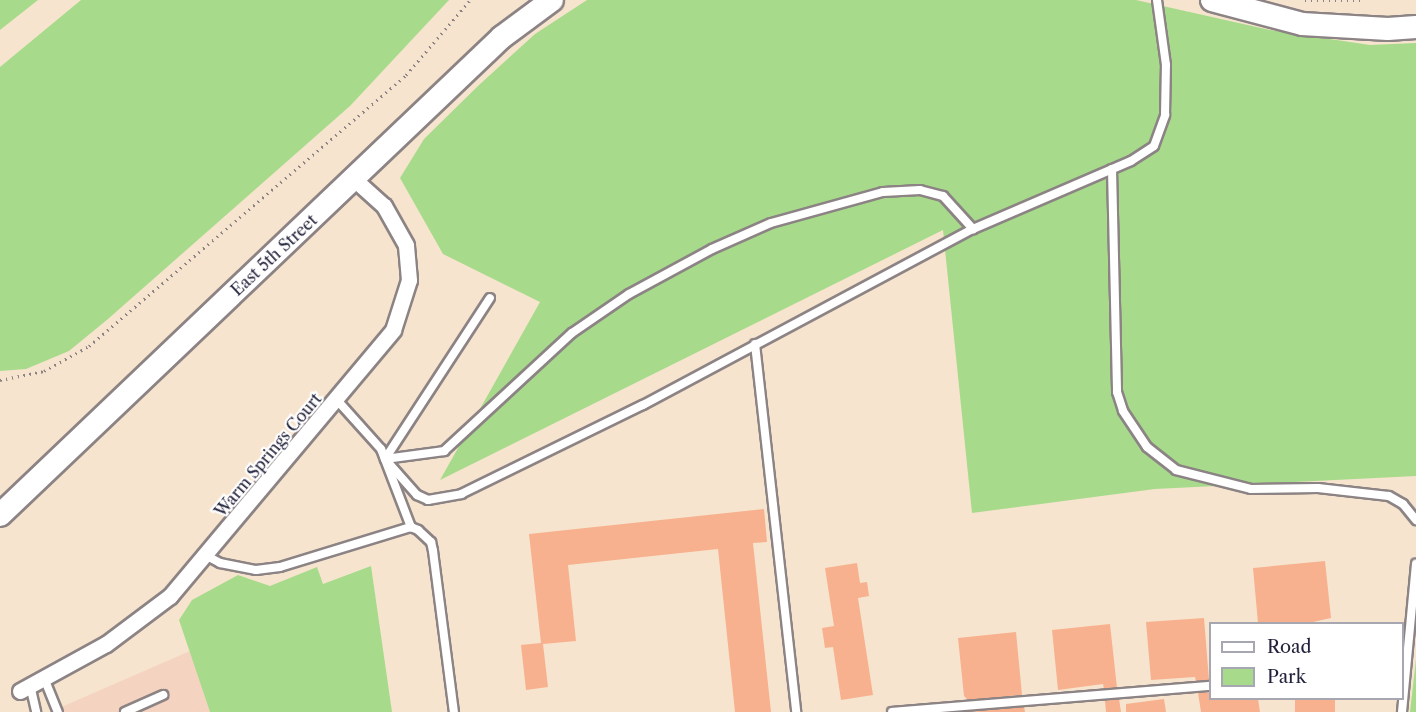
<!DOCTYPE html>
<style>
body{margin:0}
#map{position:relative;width:1416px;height:712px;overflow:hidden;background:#f7e4ce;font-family:"Libre Caslon Text",serif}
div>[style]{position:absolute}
.built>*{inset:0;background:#f4d3c1}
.green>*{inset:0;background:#a7db8b}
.building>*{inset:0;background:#f7b18e;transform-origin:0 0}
.path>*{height:3px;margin-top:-1.5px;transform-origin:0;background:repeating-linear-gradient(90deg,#8c8384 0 1.5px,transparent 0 6px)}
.roads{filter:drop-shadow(2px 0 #8c8384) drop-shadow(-2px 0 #8c8384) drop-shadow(0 2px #8c8384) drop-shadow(0 -2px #8c8384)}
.lane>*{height:8px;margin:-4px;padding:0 4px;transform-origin:4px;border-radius:4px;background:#fff}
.street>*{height:15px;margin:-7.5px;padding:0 7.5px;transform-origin:7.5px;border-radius:7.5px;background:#fff}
.secondary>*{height:22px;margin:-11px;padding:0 11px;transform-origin:11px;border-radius:11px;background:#fff}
span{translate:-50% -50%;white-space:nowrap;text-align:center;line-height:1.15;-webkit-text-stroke:4.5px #fff;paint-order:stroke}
.street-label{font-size:16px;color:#22223b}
.legend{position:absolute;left:1209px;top:622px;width:195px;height:78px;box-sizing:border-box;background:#fff;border:2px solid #a7a7b1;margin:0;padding:8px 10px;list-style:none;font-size:18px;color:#22223b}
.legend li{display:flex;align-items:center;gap:12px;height:30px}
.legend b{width:30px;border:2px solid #a7a7b1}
</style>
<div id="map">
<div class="built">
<i style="clip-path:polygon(190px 651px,210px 712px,50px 712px)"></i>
</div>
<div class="green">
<i style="clip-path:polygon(0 0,38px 0,0 30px)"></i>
<i style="clip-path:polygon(81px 0,449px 0,350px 106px,108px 319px,69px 351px,26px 369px,0 371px,0 67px)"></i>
<i style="clip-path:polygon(587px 0,1136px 0,1270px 30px,1370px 45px,1416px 43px,1416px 476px,1155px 489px,972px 513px,943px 230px,440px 480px,540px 302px,443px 254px,400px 178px,424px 139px,479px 85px,535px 34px)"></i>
<i style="clip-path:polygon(371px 566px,392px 712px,210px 712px,179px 620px,192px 600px,238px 575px,270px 586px,317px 567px,323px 584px)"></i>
<i style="clip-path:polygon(1416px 659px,1416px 712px,1410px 712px)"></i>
</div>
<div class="building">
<i style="clip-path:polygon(764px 509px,767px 542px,753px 543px,771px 712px,735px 712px,718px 549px,568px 565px,576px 641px,543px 644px,548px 687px,526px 690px,521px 645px,541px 643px,529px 534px)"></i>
<i style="clip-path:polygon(1325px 561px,1331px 618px,1304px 624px,1258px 623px,1253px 568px)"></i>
<i style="clip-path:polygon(857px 563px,860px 583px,867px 582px,869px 596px,858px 598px,873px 695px,841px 700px,833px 647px,825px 648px,822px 628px,834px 626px,825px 568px)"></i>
<i style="clip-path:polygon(1204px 618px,1209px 680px,1196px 681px,1195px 677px,1151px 680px,1146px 622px)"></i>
<i style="clip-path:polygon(1110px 624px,1117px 688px,1104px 689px,1103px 684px,1058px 690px,1052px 630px)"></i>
<i style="clip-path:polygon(1016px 632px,1022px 695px,968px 700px,964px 696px,958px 638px)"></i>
<i style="clip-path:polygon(1210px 692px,1210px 699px,1258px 699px,1260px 712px,1201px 712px,1198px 693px)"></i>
<i style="clip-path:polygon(1119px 699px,1121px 712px,1106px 712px,1105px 701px)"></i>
<i style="clip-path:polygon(1164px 699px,1166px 712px,1126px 712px,1126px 704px)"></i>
<i style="left:1295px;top:699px;width:40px;height:13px"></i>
<i style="clip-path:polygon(1024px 707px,1025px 712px,969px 712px)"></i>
</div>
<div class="path">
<i style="left:1305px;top:0;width:56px"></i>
<i style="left:0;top:380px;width:45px;rotate:-11.6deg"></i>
<i style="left:44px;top:371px;width:51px;rotate:-29.1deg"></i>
<i style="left:89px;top:346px;width:417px;rotate:-40.5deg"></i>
<i style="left:406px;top:75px;width:99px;rotate:-49.5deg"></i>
</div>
<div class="roads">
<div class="lane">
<i style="left:1112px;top:169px;width:223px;rotate:88.7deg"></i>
<i style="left:1117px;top:392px;width:20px;rotate:72deg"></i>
<i style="left:1123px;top:411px;width:43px;rotate:56.3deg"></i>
<i style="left:1147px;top:447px;width:37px;rotate:38deg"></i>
<i style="left:1176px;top:470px;width:77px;rotate:14.2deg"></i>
<i style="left:1251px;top:489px;width:67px;rotate:-0.9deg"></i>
<i style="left:1318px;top:488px;width:71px;rotate:6.4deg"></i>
<i style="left:1389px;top:496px;width:16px;rotate:30deg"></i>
<i style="left:1403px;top:504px;width:21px;rotate:51deg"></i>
<i style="left:755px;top:344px;width:370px;rotate:83.6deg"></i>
<i style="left:337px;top:400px;width:66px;rotate:48.1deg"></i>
<i style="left:381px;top:449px;width:84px;rotate:69deg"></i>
<i style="left:385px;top:459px;width:48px;rotate:48.4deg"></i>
<i style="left:417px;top:495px;width:12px;rotate:24deg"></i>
<i style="left:428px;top:500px;width:34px;rotate:-10deg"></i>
<i style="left:461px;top:494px;width:203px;rotate:-26.1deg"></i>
<i style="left:643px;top:405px;width:374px;rotate:-28.1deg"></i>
<i style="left:973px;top:229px;width:172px;rotate:-23.3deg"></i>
<i style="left:1131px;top:161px;width:27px;rotate:-33deg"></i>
<i style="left:1154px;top:146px;width:33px;rotate:-70deg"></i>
<i style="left:1165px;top:115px;width:50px;rotate:-88.9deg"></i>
<i style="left:1166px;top:65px;width:66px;rotate:-97.9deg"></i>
<i style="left:385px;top:459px;width:60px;rotate:-7.7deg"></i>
<i style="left:444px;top:451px;width:174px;rotate:-42.7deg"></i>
<i style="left:572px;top:333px;width:69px;rotate:-34.4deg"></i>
<i style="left:629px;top:294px;width:94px;rotate:-28.5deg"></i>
<i style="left:712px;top:249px;width:64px;rotate:-23.8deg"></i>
<i style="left:771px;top:223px;width:116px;rotate:-15.5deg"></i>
<i style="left:883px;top:192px;width:37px;rotate:-3deg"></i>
<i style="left:920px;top:190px;width:24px;rotate:15deg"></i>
<i style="left:943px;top:196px;width:45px;rotate:47.7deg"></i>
<i style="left:385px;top:459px;width:192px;rotate:-56.9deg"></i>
<i style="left:207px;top:556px;width:15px;rotate:28deg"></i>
<i style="left:220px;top:563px;width:37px;rotate:11deg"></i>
<i style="left:256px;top:570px;width:24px;rotate:-7deg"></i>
<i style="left:280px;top:567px;width:137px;rotate:-17deg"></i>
<i style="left:411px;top:527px;width:8px;rotate:23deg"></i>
<i style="left:418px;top:530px;width:18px;rotate:43deg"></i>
<i style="left:431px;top:542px;width:9px;rotate:77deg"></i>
<i style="left:433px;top:551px;width:162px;rotate:82.6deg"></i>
<i style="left:44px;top:678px;width:37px;rotate:68deg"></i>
<i style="left:30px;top:685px;width:28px;rotate:77deg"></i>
<i style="left:125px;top:712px;width:42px;rotate:-24.1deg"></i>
<i style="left:892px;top:712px;width:319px;rotate:-4.7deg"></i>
<i style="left:1402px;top:712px;width:149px;rotate:-84.6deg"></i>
</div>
<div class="street">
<i style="left:20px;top:691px;width:98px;rotate:-28.7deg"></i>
<i style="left:106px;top:644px;width:80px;rotate:-36.9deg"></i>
<i style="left:170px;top:596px;width:347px;rotate:-50deg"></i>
<i style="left:393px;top:330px;width:52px;rotate:-72.3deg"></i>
<i style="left:409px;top:280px;width:35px;rotate:-95deg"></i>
<i style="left:406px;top:245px;width:45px;rotate:-119.4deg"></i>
<i style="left:384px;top:206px;width:40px;rotate:-138deg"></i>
</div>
<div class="secondary">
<i style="left:1212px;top:0;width:93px;rotate:14.9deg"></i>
<i style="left:1302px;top:24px;width:86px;rotate:3.3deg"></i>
<i style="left:1388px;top:29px;width:28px;rotate:-4deg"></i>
<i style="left:0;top:515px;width:693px;rotate:-43.6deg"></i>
<i style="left:502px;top:37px;width:62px;rotate:-36.5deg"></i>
</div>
</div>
<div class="street-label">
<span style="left:274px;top:255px;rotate:-43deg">East 5th Street</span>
<span style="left:268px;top:455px;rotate:-50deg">Warm Springs Court</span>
</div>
<ul class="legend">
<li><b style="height:8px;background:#fff"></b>Road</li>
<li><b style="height:16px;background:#a7db8b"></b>Park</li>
</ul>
</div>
